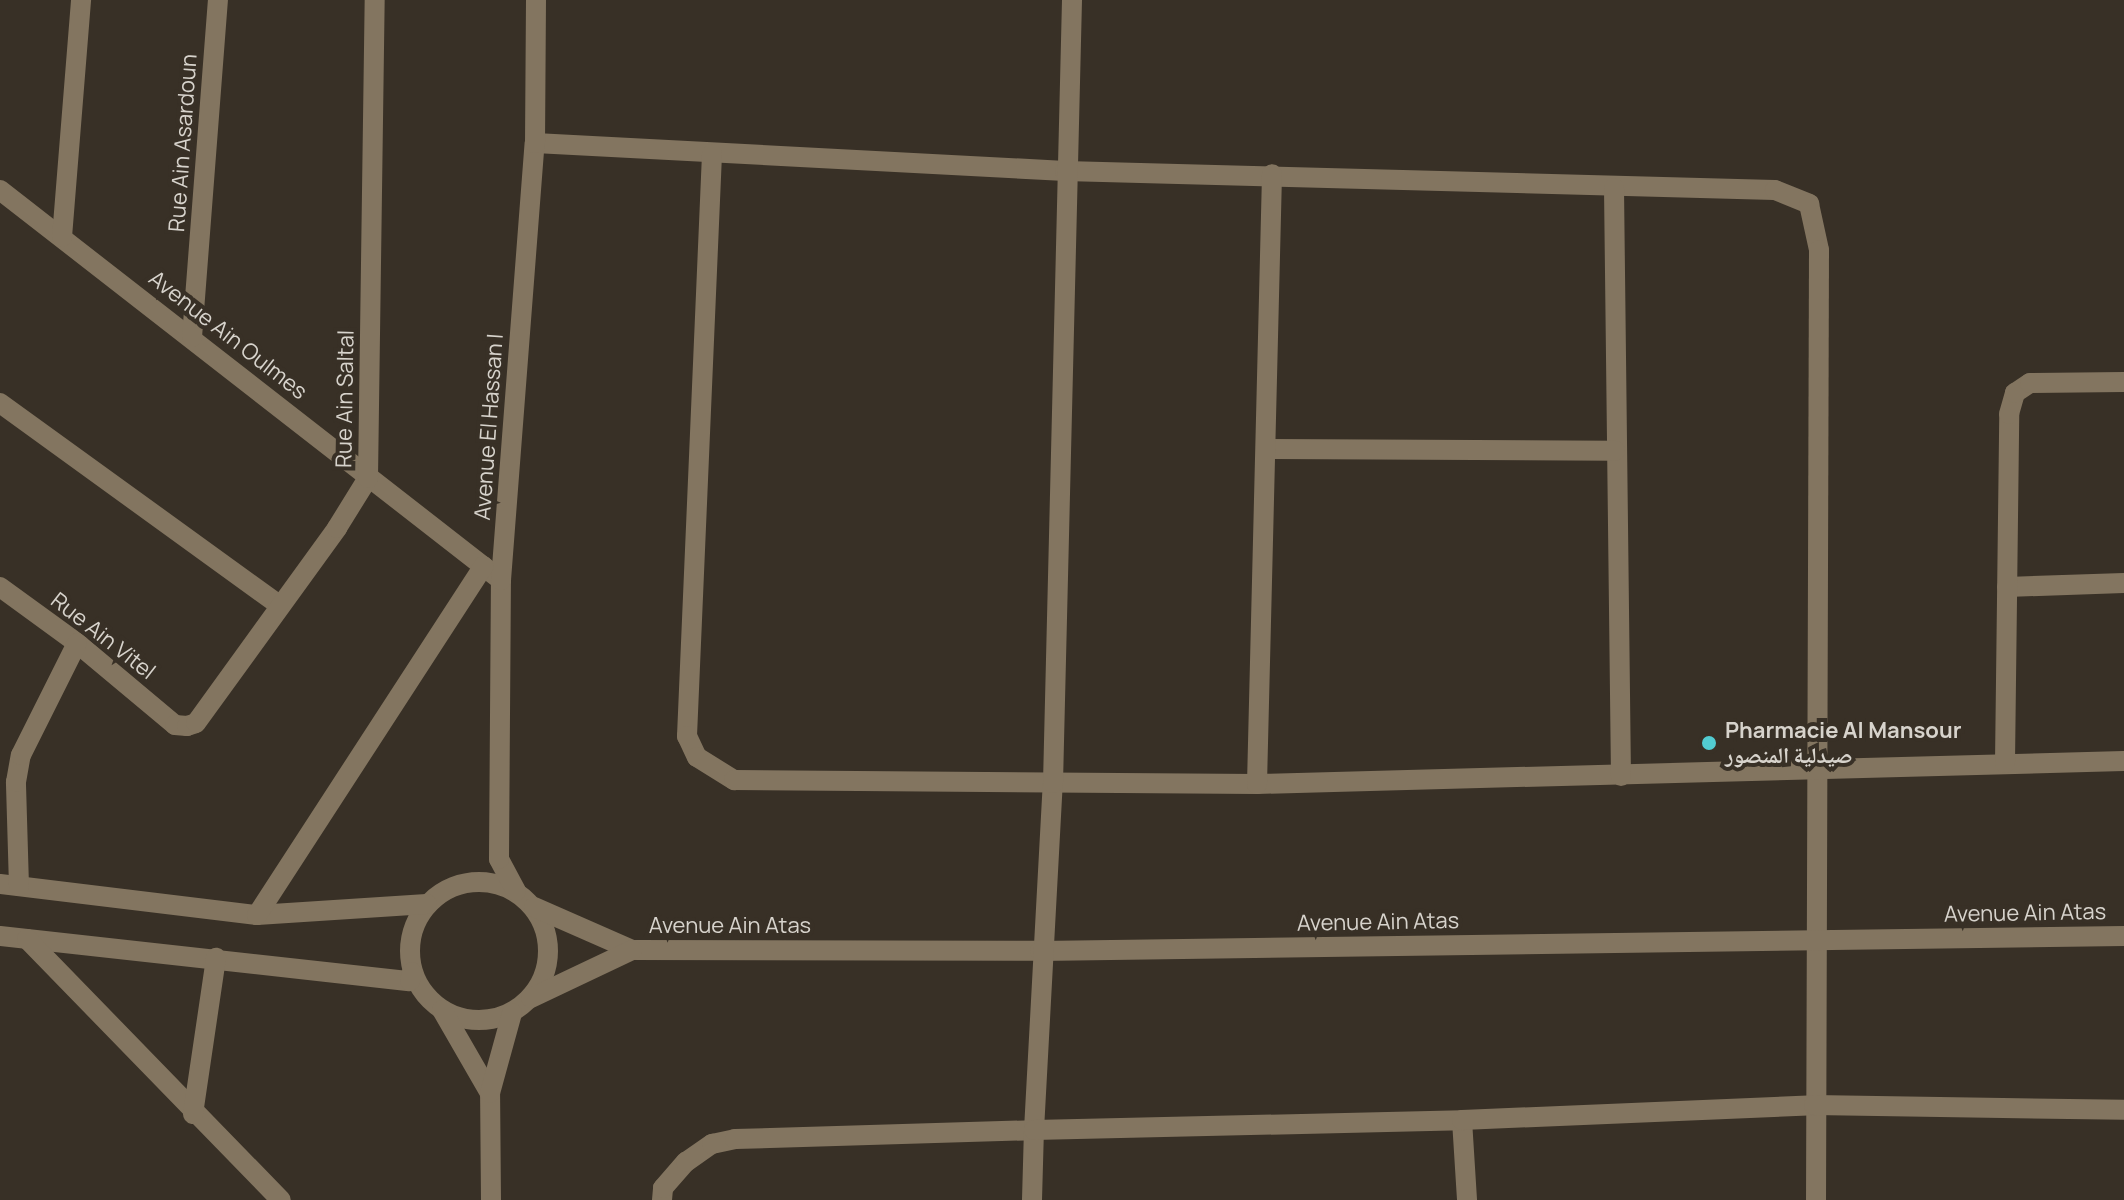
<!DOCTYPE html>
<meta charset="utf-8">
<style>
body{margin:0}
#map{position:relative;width:2124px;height:1200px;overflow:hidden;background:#383026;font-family:Manrope,"Noto Naskh Arabic",sans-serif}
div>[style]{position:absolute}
.minor>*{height:20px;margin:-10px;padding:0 10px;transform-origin:10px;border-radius:10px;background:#837560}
.minor>.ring{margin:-10px;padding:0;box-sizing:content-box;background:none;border:20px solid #837560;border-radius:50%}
.dots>*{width:22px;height:22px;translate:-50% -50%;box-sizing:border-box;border:4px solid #383026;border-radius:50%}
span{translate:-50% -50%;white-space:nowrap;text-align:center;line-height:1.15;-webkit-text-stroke:8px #383026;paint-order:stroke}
.street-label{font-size:22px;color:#d7d3cc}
.poi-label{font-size:22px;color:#d7d3cc;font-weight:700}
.left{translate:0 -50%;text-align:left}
</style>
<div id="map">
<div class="minor">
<i style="left:535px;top:143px;width:531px;rotate:3.02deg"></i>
<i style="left:1065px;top:171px;width:710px;rotate:1.53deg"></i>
<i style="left:1775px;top:190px;width:37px;rotate:22deg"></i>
<i style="left:1809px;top:204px;width:47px;rotate:77.7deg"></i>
<i style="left:1819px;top:250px;width:950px;rotate:90.18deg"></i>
<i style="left:712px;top:154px;width:583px;rotate:92.46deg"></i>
<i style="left:687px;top:736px;width:23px;rotate:65deg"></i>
<i style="left:697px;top:757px;width:44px;rotate:31.9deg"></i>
<i style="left:734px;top:780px;width:523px;rotate:0.44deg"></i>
<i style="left:1257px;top:784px;width:867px;rotate:-1.52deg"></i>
<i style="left:1614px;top:188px;width:588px;rotate:89.32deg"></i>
<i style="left:0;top:190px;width:635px;rotate:37.9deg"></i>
<i style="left:62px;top:237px;width:238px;rotate:-85.4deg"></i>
<i style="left:192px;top:337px;width:338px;rotate:-85.6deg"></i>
<i style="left:0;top:403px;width:344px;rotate:35.9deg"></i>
<i style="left:1267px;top:449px;width:348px;rotate:0.3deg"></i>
<i style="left:0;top:587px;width:95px;rotate:36deg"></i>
<i style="left:77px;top:643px;width:128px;rotate:39.9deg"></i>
<i style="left:175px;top:725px;width:12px;rotate:5deg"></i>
<i style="left:187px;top:726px;width:9px;rotate:-18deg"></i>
<i style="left:196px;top:723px;width:241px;rotate:-54.1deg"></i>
<i style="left:337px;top:528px;width:59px;rotate:-58.2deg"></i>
<i style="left:368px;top:478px;width:478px;rotate:-89.2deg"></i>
<i style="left:2007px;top:587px;width:117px;rotate:-2deg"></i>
<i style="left:2005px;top:763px;width:349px;rotate:-89.3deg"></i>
<i style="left:2009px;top:414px;width:22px;rotate:-74deg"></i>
<i style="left:2015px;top:393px;width:18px;rotate:-34deg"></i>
<i style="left:2030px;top:383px;width:94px;rotate:-0.6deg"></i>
<i style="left:1257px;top:784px;width:610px;rotate:-88.59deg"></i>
<i class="ring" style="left:410px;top:882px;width:118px;height:118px"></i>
<i style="left:0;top:884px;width:259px;rotate:6.9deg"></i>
<i style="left:257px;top:915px;width:170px;rotate:-3.7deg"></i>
<i style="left:19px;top:886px;width:104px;rotate:-91.7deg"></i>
<i style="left:16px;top:782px;width:27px;rotate:-80deg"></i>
<i style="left:21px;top:755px;width:125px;rotate:-63.4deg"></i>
<i style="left:516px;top:891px;width:36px;rotate:-118deg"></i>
<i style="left:499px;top:859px;width:279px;rotate:-89.6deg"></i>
<i style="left:501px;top:580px;width:438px;rotate:-85.6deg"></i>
<i style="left:535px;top:143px;width:143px;rotate:-89.6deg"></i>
<i style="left:534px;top:907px;width:107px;rotate:23.7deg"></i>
<i style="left:632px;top:950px;width:408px;rotate:0.1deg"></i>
<i style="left:1040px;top:951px;width:1084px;rotate:-0.79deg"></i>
<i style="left:257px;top:915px;width:416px;rotate:-57deg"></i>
<i style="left:0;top:936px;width:412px;rotate:6.3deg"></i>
<i style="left:410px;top:981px;width:9px;rotate:-77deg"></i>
<i style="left:27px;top:939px;width:364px;rotate:45.8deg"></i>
<i style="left:531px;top:998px;width:112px;rotate:-25.4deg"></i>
<i style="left:442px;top:1010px;width:96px;rotate:60deg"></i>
<i style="left:193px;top:1114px;width:158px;rotate:-81.6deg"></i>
<i style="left:1462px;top:1120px;width:80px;rotate:86.4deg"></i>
<i style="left:491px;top:1200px;width:107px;rotate:-90.5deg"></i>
<i style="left:490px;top:1093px;width:83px;rotate:-74.6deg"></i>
<i style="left:662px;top:1200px;width:12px;rotate:-85deg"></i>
<i style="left:663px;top:1188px;width:35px;rotate:-49deg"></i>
<i style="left:686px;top:1162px;width:32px;rotate:-35deg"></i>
<i style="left:712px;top:1144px;width:24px;rotate:-12deg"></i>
<i style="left:735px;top:1139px;width:299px;rotate:-1.7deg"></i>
<i style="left:1034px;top:1130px;width:348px;rotate:-86.9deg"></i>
<i style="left:1053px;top:783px;width:783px;rotate:-88.61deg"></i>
<i style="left:1032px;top:1200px;width:70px;rotate:-88.4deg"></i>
<i style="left:1034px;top:1130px;width:428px;rotate:-1.3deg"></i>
<i style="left:1462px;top:1120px;width:352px;rotate:-2.4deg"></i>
<i style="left:1814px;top:1105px;width:310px;rotate:0.9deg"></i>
</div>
<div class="dots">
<i style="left:1709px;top:743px;background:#52ccd1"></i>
</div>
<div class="street-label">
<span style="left:183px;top:143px;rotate:-86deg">Rue Ain Asardoun</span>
<span style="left:228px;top:335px;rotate:38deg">Avenue Ain Oulmes</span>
<span style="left:345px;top:399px;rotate:-89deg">Rue Ain Saltal</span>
<span style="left:489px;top:427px;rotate:-86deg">Avenue El Hassan I</span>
<span style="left:103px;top:636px;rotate:38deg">Rue Ain Vitel</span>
<span style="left:2025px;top:913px;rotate:-1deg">Avenue Ain Atas</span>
<span style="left:1378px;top:922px;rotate:-1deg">Avenue Ain Atas</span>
<span style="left:730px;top:926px">Avenue Ain Atas</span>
</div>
<div class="poi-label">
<span class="left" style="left:1725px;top:743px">Pharmacie Al Mansour<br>صيدلية المنصور</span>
</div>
</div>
